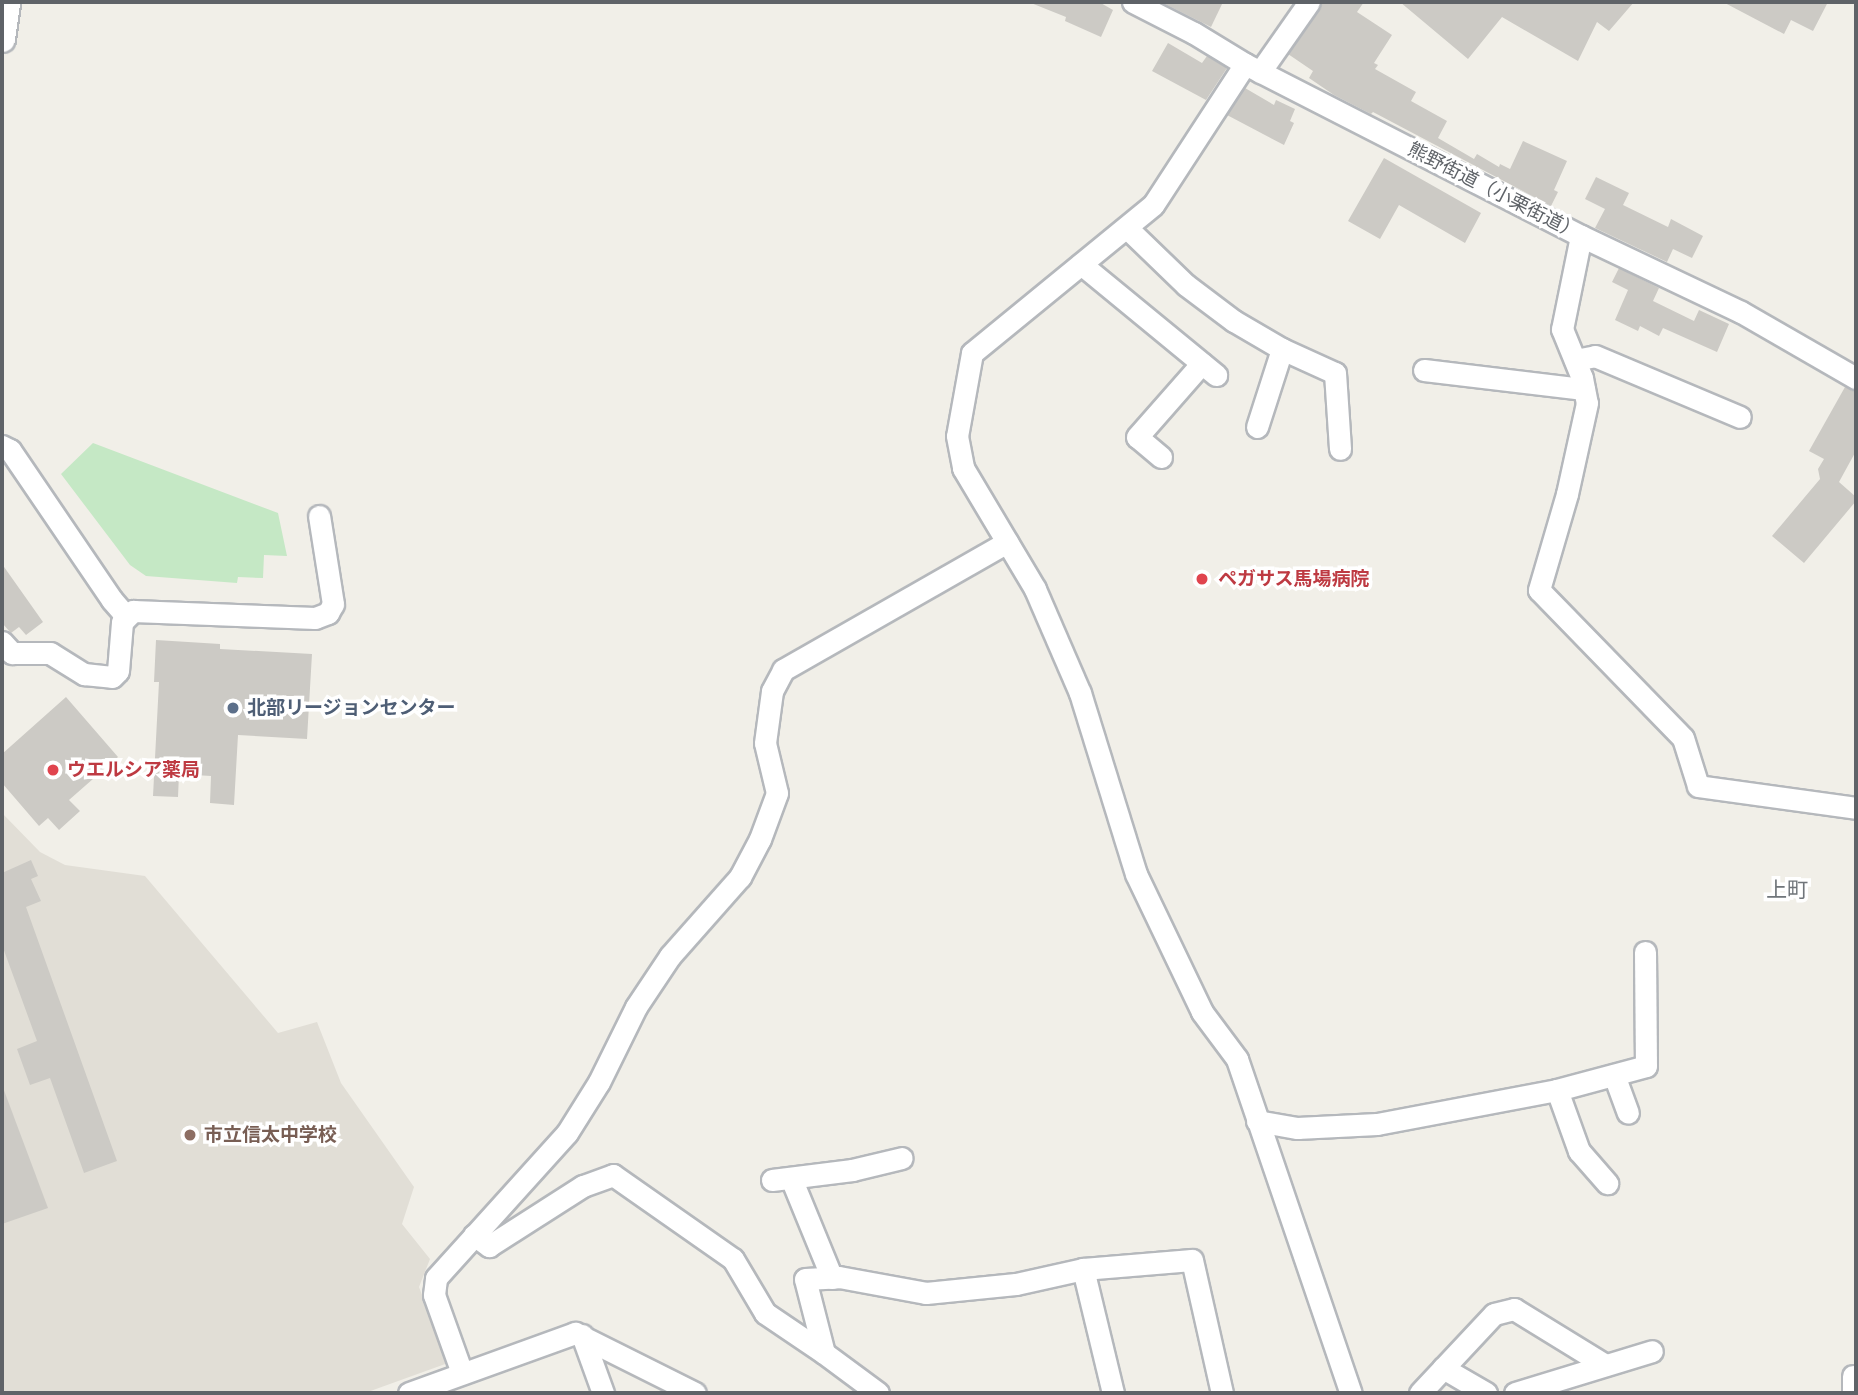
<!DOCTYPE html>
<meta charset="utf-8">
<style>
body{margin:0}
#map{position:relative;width:1858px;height:1395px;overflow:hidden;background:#f1efe8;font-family:Inter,"Noto Sans JP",sans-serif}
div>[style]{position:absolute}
.education>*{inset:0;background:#e1ded6}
.green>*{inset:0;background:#c5e8c5}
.building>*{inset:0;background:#cccac5}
.roads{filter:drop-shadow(2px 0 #b5b8bc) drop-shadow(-2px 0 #b5b8bc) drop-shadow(0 2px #b5b8bc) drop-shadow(0 -2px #b5b8bc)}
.minor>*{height:21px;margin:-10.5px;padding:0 10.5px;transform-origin:10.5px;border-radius:10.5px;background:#fff}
.tertiary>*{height:26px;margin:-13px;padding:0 13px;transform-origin:13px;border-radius:13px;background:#fff}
.dots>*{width:19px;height:19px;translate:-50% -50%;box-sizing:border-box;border:4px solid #fff;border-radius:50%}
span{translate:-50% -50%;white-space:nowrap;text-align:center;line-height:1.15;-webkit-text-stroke:7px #fff;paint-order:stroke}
.street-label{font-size:19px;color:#5f6368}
.health-label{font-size:19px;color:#be3a42;font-weight:700}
.left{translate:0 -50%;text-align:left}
.service-label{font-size:19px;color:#4e5e75;font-weight:700}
.education-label{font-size:19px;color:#785e54;font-weight:700}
.neighbourhood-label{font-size:21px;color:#70757a}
.frame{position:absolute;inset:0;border:4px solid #5f6368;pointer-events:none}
</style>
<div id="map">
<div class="education">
<i style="clip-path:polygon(2px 813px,40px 852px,65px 865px,145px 876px,278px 1033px,317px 1022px,341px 1083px,414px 1187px,402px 1224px,430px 1259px,419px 1287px,448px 1363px,365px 1393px,2px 1393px)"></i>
</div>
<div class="green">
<i style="clip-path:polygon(93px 443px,278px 513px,287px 556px,264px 555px,263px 578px,238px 577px,237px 583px,146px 576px,130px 565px,61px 474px)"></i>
</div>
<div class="building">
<i style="clip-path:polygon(1099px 2px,1113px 10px,1101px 37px,1065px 21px,1066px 17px,1031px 3px)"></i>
<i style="clip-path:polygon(1161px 2px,1223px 2px,1211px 27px)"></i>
<i style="clip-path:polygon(1322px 2px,1364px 2px,1357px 12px,1392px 35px,1374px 63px,1378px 65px,1375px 69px,1416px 92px,1411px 101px,1447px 121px,1438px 138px,1474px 159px,1477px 154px,1499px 167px,1500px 164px,1510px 169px,1523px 141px,1567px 161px,1554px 190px,1558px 192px,1551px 206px,1373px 112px,1371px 114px,1334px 95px,1309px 78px,1313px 71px,1288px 54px)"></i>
<i style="clip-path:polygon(1400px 2px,1634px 2px,1609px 31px,1597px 22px,1578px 61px,1502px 17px,1468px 59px)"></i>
<i style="clip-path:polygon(1723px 2px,1828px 2px,1813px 31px,1791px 20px,1784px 34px)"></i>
<i style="clip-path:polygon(1168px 43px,1202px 63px,1207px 56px,1227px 68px,1206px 100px,1152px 71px)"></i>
<i style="clip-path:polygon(1245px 88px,1274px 105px,1276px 100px,1295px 109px,1290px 121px,1294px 123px,1284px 145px,1227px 115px)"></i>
<i style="clip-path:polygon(1384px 158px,1481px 213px,1465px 243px,1399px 205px,1380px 239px,1348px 221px)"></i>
<i style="clip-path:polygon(1596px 177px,1629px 193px,1623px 205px,1668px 227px,1671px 219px,1703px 236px,1692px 258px,1673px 249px,1667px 262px,1595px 228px,1605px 209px,1585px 199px)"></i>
<i style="clip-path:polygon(1619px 268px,1659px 288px,1653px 301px,1694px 321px,1699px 310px,1729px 324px,1717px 352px,1663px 328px,1659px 336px,1640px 326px,1638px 331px,1615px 320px,1628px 290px,1612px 282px)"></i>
<i style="clip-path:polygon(1845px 387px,1856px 391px,1856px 451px,1839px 482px,1856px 497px,1856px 501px,1804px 563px,1772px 536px,1820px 479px,1818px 469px,1824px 459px,1809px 451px)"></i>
<i style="clip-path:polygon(2px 564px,43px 622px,26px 635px,19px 627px,11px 633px,2px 623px)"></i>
<i style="clip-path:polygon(156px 640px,220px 644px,220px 649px,312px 654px,307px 739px,238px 735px,234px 805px,210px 803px,211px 776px,179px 774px,178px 797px,153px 796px,159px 682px,154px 682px)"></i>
<i style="clip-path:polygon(66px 697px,118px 757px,69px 800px,80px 811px,59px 830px,48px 818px,39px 826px,2px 783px,2px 754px)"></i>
<i style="clip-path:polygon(31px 860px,38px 876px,31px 879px,41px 901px,26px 907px,117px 1161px,84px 1173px,50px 1078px,30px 1085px,17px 1049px,37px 1041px,2px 945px,2px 873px)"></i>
<i style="clip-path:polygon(2px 1085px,48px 1208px,2px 1224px)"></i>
</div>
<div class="roads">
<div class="minor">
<i style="left:1133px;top:2px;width:68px;rotate:26.9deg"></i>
<i style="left:1194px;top:33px;width:60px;rotate:31.3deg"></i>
<i style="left:1245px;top:64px;width:377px;rotate:27.1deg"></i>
<i style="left:1581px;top:236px;width:177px;rotate:25.4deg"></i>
<i style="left:1741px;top:312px;width:133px;rotate:29.9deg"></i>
<i style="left:1245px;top:64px;width:168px;rotate:123.1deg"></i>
<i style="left:1153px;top:205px;width:234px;rotate:140.7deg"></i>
<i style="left:972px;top:353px;width:84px;rotate:100.2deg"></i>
<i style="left:957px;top:436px;width:33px;rotate:79deg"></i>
<i style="left:963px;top:468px;width:141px;rotate:59.2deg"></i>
<i style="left:1035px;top:589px;width:113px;rotate:66.6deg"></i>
<i style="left:1080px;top:693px;width:189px;rotate:72.8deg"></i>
<i style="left:1136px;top:874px;width:153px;rotate:64.4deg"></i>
<i style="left:1202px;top:1012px;width:59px;rotate:53.3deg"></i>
<i style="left:1237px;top:1059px;width:353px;rotate:71.2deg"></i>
<i style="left:1260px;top:72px;width:85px;rotate:-55deg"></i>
<i style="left:1127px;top:228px;width:82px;rotate:44deg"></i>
<i style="left:1186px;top:285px;width:60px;rotate:36.9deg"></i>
<i style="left:1234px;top:321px;width:56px;rotate:30.3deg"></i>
<i style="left:1282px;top:349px;width:58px;rotate:24.4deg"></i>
<i style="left:1335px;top:373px;width:76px;rotate:86.2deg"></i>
<i style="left:1581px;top:236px;width:95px;rotate:101.5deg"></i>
<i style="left:1562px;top:329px;width:53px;rotate:67.8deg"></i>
<i style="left:1582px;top:378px;width:25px;rotate:79deg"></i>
<i style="left:1587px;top:403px;width:93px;rotate:102.4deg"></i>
<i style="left:1567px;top:494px;width:100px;rotate:106.3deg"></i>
<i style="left:1539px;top:590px;width:206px;rotate:45.8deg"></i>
<i style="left:1683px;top:738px;width:50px;rotate:72.6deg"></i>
<i style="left:1698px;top:786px;width:160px;rotate:7.9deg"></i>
<i style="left:1081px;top:264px;width:175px;rotate:39.4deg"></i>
<i style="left:1575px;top:360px;width:20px;rotate:-11deg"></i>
<i style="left:1595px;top:356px;width:157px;rotate:22.8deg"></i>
<i style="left:1424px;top:370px;width:161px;rotate:6.8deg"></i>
<i style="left:1257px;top:427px;width:82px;rotate:-72.2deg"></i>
<i style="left:2px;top:446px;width:9px;rotate:27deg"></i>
<i style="left:10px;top:450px;width:181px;rotate:55.8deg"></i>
<i style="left:112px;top:600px;width:21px;rotate:49deg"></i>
<i style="left:1161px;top:457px;width:31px;rotate:-140deg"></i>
<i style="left:1137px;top:437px;width:98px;rotate:-48.7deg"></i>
<i style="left:2px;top:642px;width:15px;rotate:48deg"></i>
<i style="left:12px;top:653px;width:38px"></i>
<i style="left:50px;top:653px;width:40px;rotate:32deg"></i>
<i style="left:84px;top:674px;width:28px;rotate:6deg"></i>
<i style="left:112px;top:677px;width:8px;rotate:-45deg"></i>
<i style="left:118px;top:671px;width:49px;rotate:-85.3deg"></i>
<i style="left:122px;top:622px;width:16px;rotate:-45deg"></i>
<i style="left:133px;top:611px;width:182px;rotate:2.2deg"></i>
<i style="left:315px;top:618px;width:14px;rotate:-21deg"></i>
<i style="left:328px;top:613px;width:10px;rotate:-61deg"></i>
<i style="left:333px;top:604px;width:89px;rotate:-99deg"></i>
<i style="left:1614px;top:1075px;width:40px;rotate:69.8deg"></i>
<i style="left:1557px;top:1090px;width:65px;rotate:70.2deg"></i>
<i style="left:1579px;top:1151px;width:43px;rotate:48.8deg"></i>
<i style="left:1257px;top:1121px;width:41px;rotate:9.9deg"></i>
<i style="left:1297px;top:1128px;width:80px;rotate:-2.9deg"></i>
<i style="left:1377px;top:1124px;width:183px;rotate:-10.7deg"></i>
<i style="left:1557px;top:1090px;width:92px;rotate:-15.1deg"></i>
<i style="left:1646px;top:1066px;width:114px;rotate:-90.5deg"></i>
<i style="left:791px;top:1178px;width:108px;rotate:67.7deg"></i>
<i style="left:772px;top:1180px;width:81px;rotate:-7.1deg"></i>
<i style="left:852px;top:1170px;width:51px;rotate:-13.5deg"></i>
<i style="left:474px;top:1235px;width:19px;rotate:36deg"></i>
<i style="left:489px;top:1246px;width:112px;rotate:-32.6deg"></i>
<i style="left:583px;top:1186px;width:32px;rotate:-20deg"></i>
<i style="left:613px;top:1175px;width:146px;rotate:35deg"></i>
<i style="left:733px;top:1259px;width:63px;rotate:59.3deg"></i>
<i style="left:765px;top:1313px;width:71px;rotate:34.1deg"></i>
<i style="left:1083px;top:1269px;width:128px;rotate:76.4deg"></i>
<i style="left:582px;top:1335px;width:62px;rotate:70.1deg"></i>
<i style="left:1443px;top:1368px;width:50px;rotate:30.2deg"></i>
<i style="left:462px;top:1373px;width:83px;rotate:-109.7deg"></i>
<i style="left:434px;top:1295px;width:17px;rotate:-83deg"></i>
<i style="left:436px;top:1278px;width:195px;rotate:-47.9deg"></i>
<i style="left:567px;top:1133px;width:60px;rotate:-57.9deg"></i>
<i style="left:599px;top:1082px;width:84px;rotate:-63.7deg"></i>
<i style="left:636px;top:1007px;width:61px;rotate:-56.3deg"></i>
<i style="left:670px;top:956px;width:106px;rotate:-48.5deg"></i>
<i style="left:740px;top:877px;width:43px;rotate:-62.2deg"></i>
<i style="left:760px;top:839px;width:49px;rotate:-69.7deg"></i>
<i style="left:777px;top:793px;width:51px;rotate:-103.5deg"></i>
<i style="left:765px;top:743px;width:52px;rotate:-82.3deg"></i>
<i style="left:772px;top:691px;width:24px;rotate:-62deg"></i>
<i style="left:783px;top:670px;width:258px;rotate:-29.7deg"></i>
<i style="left:1853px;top:1376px;width:17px;rotate:90deg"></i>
<i style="left:409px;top:1393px;width:177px;rotate:-19.9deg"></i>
<i style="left:575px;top:1333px;width:134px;rotate:26.6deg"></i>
<i style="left:878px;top:1393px;width:67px;rotate:-143.5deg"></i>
<i style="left:824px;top:1353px;width:76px;rotate:-104.4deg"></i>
<i style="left:805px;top:1279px;width:34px;rotate:-3deg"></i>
<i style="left:839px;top:1277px;width:88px;rotate:10.4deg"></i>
<i style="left:926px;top:1293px;width:90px;rotate:-5.7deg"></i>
<i style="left:1016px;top:1284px;width:69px;rotate:-12.6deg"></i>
<i style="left:1083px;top:1269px;width:109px;rotate:-4.7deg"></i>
<i style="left:1192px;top:1260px;width:136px;rotate:77.3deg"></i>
<i style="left:1420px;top:1393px;width:108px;rotate:-46.9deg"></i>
<i style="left:1494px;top:1314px;width:21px;rotate:-14deg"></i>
<i style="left:1514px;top:1309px;width:107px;rotate:31.6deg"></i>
<i style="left:1515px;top:1393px;width:143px;rotate:-17deg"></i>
</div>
<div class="tertiary">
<i style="left:2px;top:39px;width:37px;rotate:-82deg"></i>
</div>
</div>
<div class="dots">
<i style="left:1202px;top:579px;background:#e0444e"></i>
<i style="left:233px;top:708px;background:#5c6f8a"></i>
<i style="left:53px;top:770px;background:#e0444e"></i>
<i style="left:190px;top:1135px;background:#8d6e63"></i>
</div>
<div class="street-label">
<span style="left:1494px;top:191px;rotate:27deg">熊野街道（小栗街道）</span>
</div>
<div class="health-label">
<span class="left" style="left:1218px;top:579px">ペガサス馬場病院</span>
<span class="left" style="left:67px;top:770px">ウエルシア薬局</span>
</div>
<div class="service-label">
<span class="left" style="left:247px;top:708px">北部リージョンセンター</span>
</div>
<div class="education-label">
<span class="left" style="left:204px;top:1135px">市立信太中学校</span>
</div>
<div class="neighbourhood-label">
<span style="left:1787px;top:890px">上町</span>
</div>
<div class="frame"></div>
</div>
